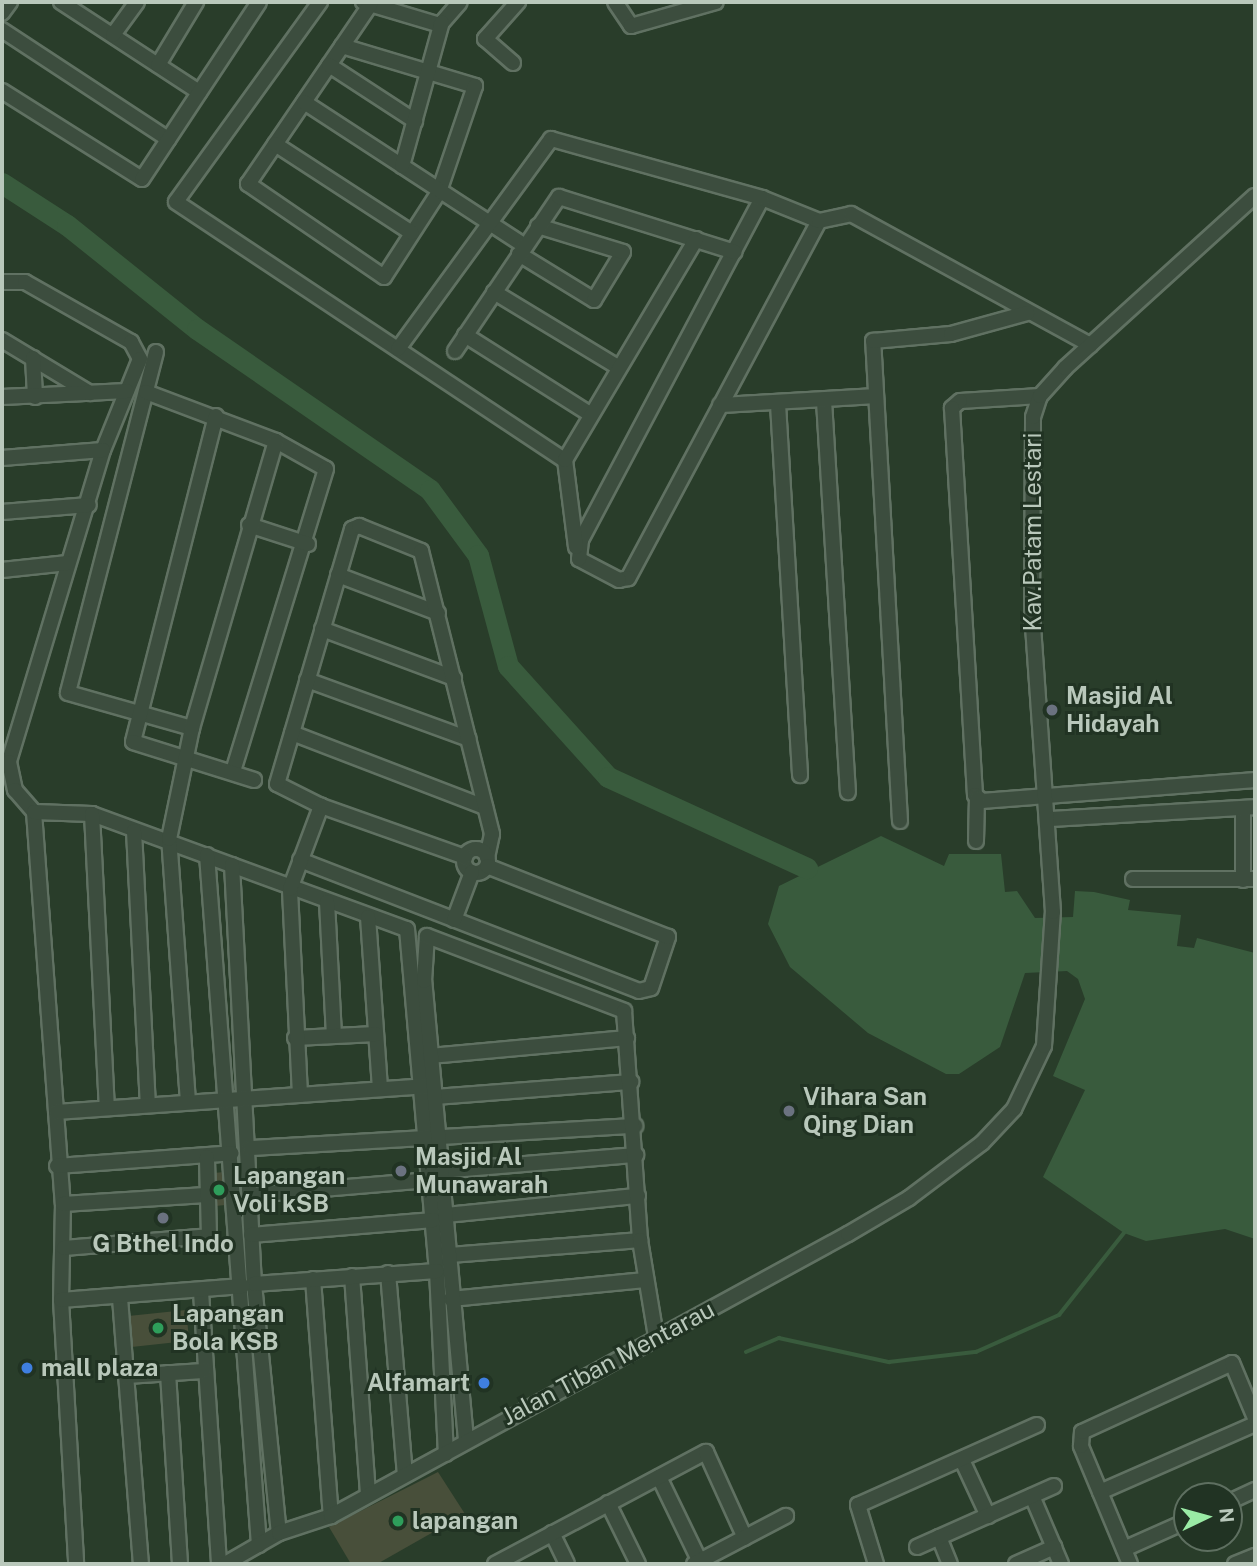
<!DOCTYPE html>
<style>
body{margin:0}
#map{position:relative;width:1257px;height:1566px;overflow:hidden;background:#293d2a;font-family:"Public Sans",sans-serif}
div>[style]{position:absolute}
.green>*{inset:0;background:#484f3a;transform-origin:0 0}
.water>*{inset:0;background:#395b3d}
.stream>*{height:3.5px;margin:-1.75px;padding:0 1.75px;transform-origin:1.75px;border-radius:1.75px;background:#395b3d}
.river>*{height:21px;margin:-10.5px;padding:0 10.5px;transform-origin:10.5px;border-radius:10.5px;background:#395b3d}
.roads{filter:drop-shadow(2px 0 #607162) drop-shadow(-2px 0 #607162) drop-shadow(0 2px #607162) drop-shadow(0 -2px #607162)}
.minor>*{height:14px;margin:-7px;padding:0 7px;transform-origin:7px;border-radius:7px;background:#3c4d3e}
.minor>.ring{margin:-7px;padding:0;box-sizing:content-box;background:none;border:14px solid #3c4d3e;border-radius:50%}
.dots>*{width:19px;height:19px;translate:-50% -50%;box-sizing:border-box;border:4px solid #213323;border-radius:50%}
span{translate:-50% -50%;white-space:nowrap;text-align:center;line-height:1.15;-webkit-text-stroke:6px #213323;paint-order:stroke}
.street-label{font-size:24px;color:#b9c8bb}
.poi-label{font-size:24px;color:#b9c8bb;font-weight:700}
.left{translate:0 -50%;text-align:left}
.right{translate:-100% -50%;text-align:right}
.frame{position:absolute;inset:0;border:4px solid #b9c8bb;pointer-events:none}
.north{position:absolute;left:1173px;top:1482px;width:70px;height:70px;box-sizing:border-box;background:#213323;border:2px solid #5e6f60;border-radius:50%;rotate:85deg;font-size:19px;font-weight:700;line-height:28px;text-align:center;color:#b9c8bb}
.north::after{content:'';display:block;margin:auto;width:24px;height:32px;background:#9aeba5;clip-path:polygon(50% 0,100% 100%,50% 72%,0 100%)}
</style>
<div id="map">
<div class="green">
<i style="left:225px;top:1172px;width:33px;height:15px;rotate:85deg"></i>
<i style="left:186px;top:1310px;width:31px;height:58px;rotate:84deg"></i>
<i style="clip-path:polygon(438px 1472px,465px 1514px,377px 1564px,351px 1564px,329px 1527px)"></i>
</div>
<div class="water">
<i style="clip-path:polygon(881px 836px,944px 866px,949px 854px,1001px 854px,1005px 892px,1017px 891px,1035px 918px,1073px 917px,1075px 891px,1094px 892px,1130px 900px,1128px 910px,1181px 915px,1177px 946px,1194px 948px,1197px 938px,1255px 953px,1255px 1239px,1225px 1229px,1146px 1241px,1124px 1233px,1043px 1177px,1085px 1090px,1053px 1076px,1085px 999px,1078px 979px,1067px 971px,1025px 973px,1000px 1047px,959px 1074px,946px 1074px,868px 1033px,790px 967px,768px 924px,779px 886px)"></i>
</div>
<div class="stream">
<i style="left:746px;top:1352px;width:36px;rotate:-23deg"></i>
<i style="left:779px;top:1338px;width:113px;rotate:12.3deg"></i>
<i style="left:889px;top:1362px;width:88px;rotate:-6.6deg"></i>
<i style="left:976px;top:1352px;width:91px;rotate:-24deg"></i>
<i style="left:1059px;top:1315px;width:105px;rotate:-51.6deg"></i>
</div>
<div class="river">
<i style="left:2px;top:183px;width:77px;rotate:32.9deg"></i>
<i style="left:67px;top:225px;width:166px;rotate:38.7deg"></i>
<i style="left:197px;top:329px;width:283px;rotate:34.6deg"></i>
<i style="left:430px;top:490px;width:81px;rotate:53.6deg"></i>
<i style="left:478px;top:555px;width:115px;rotate:74.9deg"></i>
<i style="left:508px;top:666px;width:149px;rotate:48deg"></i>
<i style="left:608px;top:777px;width:219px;rotate:24.6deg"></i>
</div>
<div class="roads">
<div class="minor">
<i style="left:61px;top:2px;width:165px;rotate:33.1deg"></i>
<i style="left:320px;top:2px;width:246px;rotate:125.8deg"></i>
<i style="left:176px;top:202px;width:467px;rotate:33.6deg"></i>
<i style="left:363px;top:2px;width:80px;rotate:16.6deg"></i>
<i style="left:440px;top:25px;width:30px;rotate:-49deg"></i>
<i style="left:615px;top:2px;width:29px;rotate:56deg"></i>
<i style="left:631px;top:26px;width:88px;rotate:-15.8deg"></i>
<i style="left:2px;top:13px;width:14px;rotate:-54deg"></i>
<i style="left:2px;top:30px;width:199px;rotate:33.3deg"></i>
<i style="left:113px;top:35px;width:41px;rotate:-54deg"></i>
<i style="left:342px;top:46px;width:139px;rotate:16.7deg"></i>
<i style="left:475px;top:86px;width:112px;rotate:108.8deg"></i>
<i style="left:439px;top:192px;width:101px;rotate:122.9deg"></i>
<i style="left:384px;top:277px;width:165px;rotate:-145.6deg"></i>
<i style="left:248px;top:184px;width:218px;rotate:-55.7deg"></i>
<i style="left:513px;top:63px;width:37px;rotate:-139deg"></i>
<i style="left:485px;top:39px;width:50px;rotate:-48.3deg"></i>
<i style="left:158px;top:65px;width:74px;rotate:-58.9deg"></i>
<i style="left:329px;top:65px;width:103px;rotate:33.1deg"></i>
<i style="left:2px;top:91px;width:165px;rotate:32.2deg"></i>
<i style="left:142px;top:179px;width:212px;rotate:-56.5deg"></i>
<i style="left:304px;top:102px;width:264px;rotate:33.1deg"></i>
<i style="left:275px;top:144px;width:163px;rotate:33deg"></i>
<i style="left:402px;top:166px;width:149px;rotate:-74.5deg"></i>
<i style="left:819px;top:221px;width:405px;rotate:118.1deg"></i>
<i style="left:628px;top:578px;width:9px;rotate:167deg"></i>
<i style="left:619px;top:580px;width:45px;rotate:-152.3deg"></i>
<i style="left:579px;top:559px;width:19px;rotate:-84deg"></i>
<i style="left:581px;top:540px;width:387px;rotate:-62.1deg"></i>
<i style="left:762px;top:198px;width:61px;rotate:22deg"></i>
<i style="left:819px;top:221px;width:33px;rotate:-12deg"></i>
<i style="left:851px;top:214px;width:273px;rotate:28.7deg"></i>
<i style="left:519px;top:254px;width:88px;rotate:31.5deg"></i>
<i style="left:594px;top:300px;width:56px;rotate:-58.9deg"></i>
<i style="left:623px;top:252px;width:89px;rotate:-163deg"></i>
<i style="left:2px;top:282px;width:23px"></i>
<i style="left:25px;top:282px;width:122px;rotate:29.5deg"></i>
<i style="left:131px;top:342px;width:19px;rotate:62deg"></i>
<i style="left:140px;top:359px;width:98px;rotate:112.1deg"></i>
<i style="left:103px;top:450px;width:326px;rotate:106.8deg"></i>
<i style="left:9px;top:762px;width:29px;rotate:78deg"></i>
<i style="left:15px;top:790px;width:29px;rotate:49deg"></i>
<i style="left:34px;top:812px;width:393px;rotate:85.8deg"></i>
<i style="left:63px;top:1204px;width:96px;rotate:91.2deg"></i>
<i style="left:61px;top:1300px;width:264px;rotate:86.7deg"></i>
<i style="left:494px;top:292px;width:145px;rotate:31.2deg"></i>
<i style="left:465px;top:335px;width:148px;rotate:32.3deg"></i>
<i style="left:2px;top:340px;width:103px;rotate:31.1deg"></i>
<i style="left:398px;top:349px;width:260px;rotate:-53.9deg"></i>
<i style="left:551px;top:139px;width:219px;rotate:15.6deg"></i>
<i style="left:455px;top:351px;width:186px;rotate:-56deg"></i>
<i style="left:559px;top:197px;width:184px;rotate:17.4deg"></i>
<i style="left:156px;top:352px;width:352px;rotate:104.5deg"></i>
<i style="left:68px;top:693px;width:129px;rotate:15.8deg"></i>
<i style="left:33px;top:358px;width:39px;rotate:87deg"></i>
<i style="left:146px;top:392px;width:139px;rotate:20.7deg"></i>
<i style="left:276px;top:441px;width:57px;rotate:29.2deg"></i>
<i style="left:326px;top:469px;width:317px;rotate:107.1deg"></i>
<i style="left:1040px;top:396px;width:80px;rotate:176.4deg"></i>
<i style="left:960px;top:401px;width:11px;rotate:139deg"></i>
<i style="left:952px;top:408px;width:388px;rotate:86.6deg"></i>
<i style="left:975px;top:795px;width:9px;rotate:41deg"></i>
<i style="left:982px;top:801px;width:274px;rotate:-4.4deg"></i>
<i style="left:2px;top:397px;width:125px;rotate:-2.7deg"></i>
<i style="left:824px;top:401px;width:392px;rotate:86.5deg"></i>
<i style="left:778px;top:404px;width:372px;rotate:86.6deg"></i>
<i style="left:720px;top:405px;width:154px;rotate:-3.3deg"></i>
<i style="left:216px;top:416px;width:336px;rotate:104.3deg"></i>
<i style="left:133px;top:742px;width:127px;rotate:17.4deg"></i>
<i style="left:2px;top:458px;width:101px;rotate:-4.5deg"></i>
<i style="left:2px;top:512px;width:87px;rotate:-4.6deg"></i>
<i style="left:249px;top:525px;width:62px;rotate:17.9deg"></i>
<i style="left:576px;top:547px;width:88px;rotate:-97.2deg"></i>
<i style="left:565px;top:460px;width:257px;rotate:-59.3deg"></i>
<i style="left:2px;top:570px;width:66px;rotate:-6.1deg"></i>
<i style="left:338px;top:575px;width:107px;rotate:20.8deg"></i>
<i style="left:322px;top:629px;width:141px;rotate:20.4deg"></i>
<i style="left:307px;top:680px;width:172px;rotate:20deg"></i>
<i style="left:292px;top:733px;width:207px;rotate:21deg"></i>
<i style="left:321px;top:806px;width:49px;rotate:-153.4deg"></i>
<i style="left:277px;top:784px;width:266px;rotate:-73.6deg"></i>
<i style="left:352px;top:529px;width:8px;rotate:-23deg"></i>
<i style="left:359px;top:526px;width:67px;rotate:22deg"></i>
<i style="left:421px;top:551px;width:292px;rotate:75.9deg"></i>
<i style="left:492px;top:834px;width:24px;rotate:102deg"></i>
<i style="left:1243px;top:808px;width:72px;rotate:90deg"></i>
<i style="left:34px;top:812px;width:58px;rotate:2deg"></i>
<i style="left:92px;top:814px;width:335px;rotate:20.1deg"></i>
<i style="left:407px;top:929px;width:343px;rotate:85deg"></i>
<i style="left:437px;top:1271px;width:183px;rotate:87.2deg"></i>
<i style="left:92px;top:814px;width:292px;rotate:87.1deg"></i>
<i style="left:1049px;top:819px;width:206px;rotate:-3.3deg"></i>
<i style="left:900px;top:821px;width:481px;rotate:-93.2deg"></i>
<i style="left:873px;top:341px;width:78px;rotate:-5.1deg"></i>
<i style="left:951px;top:334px;width:79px;rotate:-15.4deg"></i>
<i style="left:134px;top:831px;width:273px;rotate:87.1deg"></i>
<i style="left:976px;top:841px;width:43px;rotate:-88.7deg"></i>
<i class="ring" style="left:464px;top:849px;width:10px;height:10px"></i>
<i style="left:207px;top:855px;width:692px;rotate:85.69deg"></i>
<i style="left:300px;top:860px;width:363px;rotate:21.1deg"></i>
<i style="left:639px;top:991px;width:12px;rotate:-14deg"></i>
<i style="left:651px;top:988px;width:54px;rotate:-71.6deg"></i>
<i style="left:668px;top:937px;width:194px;rotate:-158.6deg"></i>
<i style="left:232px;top:865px;width:420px;rotate:87deg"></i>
<i style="left:254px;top:1284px;width:250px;rotate:84.3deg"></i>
<i style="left:1133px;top:879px;width:122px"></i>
<i style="left:327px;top:902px;width:133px;rotate:87deg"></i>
<i style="left:368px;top:917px;width:172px;rotate:86deg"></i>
<i style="left:454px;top:920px;width:51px;rotate:-69.4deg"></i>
<i style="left:295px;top:1038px;width:81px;rotate:-2.8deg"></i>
<i style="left:430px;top:1056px;width:198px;rotate:-5.2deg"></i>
<i style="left:300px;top:1095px;width:206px;rotate:-92.8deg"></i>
<i style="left:290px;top:889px;width:89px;rotate:-69.5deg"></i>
<i style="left:321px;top:806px;width:153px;rotate:19.5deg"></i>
<i style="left:435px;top:1097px;width:197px;rotate:-4.4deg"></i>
<i style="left:188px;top:1102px;width:264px;rotate:-94.1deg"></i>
<i style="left:169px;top:839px;width:113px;rotate:-78.3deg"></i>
<i style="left:192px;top:728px;width:299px;rotate:-73.7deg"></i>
<i style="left:56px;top:1112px;width:373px;rotate:-4deg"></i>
<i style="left:250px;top:1148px;width:386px;rotate:-3.3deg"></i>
<i style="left:57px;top:1166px;width:175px;rotate:-4.2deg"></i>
<i style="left:440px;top:1171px;width:197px;rotate:-4.7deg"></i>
<i style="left:251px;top:1195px;width:178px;rotate:-4.8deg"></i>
<i style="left:63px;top:1204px;width:143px;rotate:-3.6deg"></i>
<i style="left:446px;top:1215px;width:193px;rotate:-5.7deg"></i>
<i style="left:251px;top:1235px;width:183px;rotate:-4.7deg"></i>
<i style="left:64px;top:1248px;width:145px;rotate:-4.7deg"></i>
<i style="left:209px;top:1236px;width:79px;rotate:-91.5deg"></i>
<i style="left:450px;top:1255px;width:191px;rotate:-4.5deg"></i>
<i style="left:388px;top:1273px;width:202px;rotate:85.2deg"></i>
<i style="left:352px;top:1276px;width:217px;rotate:85.8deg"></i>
<i style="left:313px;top:1279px;width:238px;rotate:85.7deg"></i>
<i style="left:254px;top:1284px;width:183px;rotate:-4.1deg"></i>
<i style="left:201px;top:1292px;width:273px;rotate:86.2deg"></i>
<i style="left:120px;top:1298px;width:267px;rotate:85.5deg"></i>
<i style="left:451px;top:1299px;width:195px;rotate:-5.6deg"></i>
<i style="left:61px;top:1300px;width:182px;rotate:-4.4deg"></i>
<i style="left:168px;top:1373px;width:191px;rotate:86.4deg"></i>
<i style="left:126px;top:1376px;width:78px;rotate:-3.7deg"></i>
<i style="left:466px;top:1440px;width:461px;rotate:-95.2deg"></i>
<i style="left:424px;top:981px;width:45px;rotate:-86.2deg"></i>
<i style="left:427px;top:936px;width:211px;rotate:20.8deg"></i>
<i style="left:624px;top:1011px;width:230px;rotate:86deg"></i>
<i style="left:640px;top:1240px;width:98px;rotate:80.6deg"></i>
<i style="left:962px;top:1460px;width:62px;rotate:65.1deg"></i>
<i style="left:659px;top:1477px;width:94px;rotate:64.2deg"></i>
<i style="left:1100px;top:1492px;width:169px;rotate:-23.7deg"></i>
<i style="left:1032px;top:1496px;width:74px;rotate:66.9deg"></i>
<i style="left:1229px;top:1502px;width:29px;rotate:-25deg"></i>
<i style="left:608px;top:1503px;width:68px;rotate:63.8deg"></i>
<i style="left:552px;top:1533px;width:34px;rotate:64deg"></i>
<i style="left:939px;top:1537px;width:29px;rotate:68deg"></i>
<i style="left:917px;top:1547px;width:150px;rotate:-24deg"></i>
<i style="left:1124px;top:1549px;width:69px;rotate:-24deg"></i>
<i style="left:225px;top:1564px;width:62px;rotate:-29.9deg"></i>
<i style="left:279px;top:1533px;width:55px;rotate:-18.1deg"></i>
<i style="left:331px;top:1516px;width:589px;rotate:-28.61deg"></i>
<i style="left:848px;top:1234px;width:71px;rotate:-30.5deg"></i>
<i style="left:909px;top:1198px;width:91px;rotate:-37deg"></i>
<i style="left:982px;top:1143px;width:47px;rotate:-46.7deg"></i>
<i style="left:1014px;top:1109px;width:70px;rotate:-64.5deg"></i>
<i style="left:1044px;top:1046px;width:134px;rotate:-86.2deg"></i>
<i style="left:1053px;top:912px;width:299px;rotate:-94deg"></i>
<i style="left:1032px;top:614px;width:197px;rotate:-89.7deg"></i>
<i style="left:1033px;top:417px;width:22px;rotate:-72deg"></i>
<i style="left:1040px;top:396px;width:38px;rotate:-48deg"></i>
<i style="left:1065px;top:368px;width:256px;rotate:-42.2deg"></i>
<i style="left:495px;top:1564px;width:239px;rotate:-28deg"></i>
<i style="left:706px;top:1452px;width:94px;rotate:65.6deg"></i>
<i style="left:694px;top:1564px;width:104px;rotate:-27.6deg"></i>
<i style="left:876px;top:1564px;width:62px;rotate:-107deg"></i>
<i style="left:858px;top:1505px;width:196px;rotate:-24.1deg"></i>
<i style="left:1016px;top:1564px;width:42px;rotate:-24.1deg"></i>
<i style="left:1130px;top:1564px;width:128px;rotate:-112.6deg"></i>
<i style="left:1081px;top:1446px;width:14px;rotate:-86deg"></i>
<i style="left:1082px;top:1432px;width:165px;rotate:-24.7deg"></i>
<i style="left:1232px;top:1363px;width:60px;rotate:67.3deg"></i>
<i style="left:1235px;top:1564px;width:22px;rotate:-22deg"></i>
</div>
</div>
<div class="dots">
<i style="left:1052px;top:710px;background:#6b7280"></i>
<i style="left:789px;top:1111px;background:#6b7280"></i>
<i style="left:401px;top:1171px;background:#6b7280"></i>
<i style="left:219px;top:1190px;background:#2e9e5b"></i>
<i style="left:163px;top:1218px;background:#6b7280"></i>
<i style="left:158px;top:1328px;background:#2e9e5b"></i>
<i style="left:27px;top:1368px;background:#3f7fe0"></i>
<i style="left:484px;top:1383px;background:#3f7fe0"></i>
<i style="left:398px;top:1521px;background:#2e9e5b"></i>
</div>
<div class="street-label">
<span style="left:1033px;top:532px;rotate:-90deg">Kav.Patam Lestari</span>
<span style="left:608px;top:1363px;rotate:-28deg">Jalan Tiban Mentarau</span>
</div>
<div class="poi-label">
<span class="left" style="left:1066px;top:710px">Masjid Al<br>Hidayah</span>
<span class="left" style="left:803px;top:1111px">Vihara San<br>Qing Dian</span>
<span class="left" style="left:415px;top:1171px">Masjid Al<br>Munawarah</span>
<span class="left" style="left:233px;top:1190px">Lapangan<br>Voli kSB</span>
<span style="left:163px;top:1244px">G Bthel Indo</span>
<span class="left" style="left:172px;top:1328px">Lapangan<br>Bola KSB</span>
<span class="left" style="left:41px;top:1368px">mall plaza</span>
<span class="right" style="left:470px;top:1383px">Alfamart</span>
<span class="left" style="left:412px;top:1521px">lapangan</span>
</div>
<div class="frame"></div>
<div class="north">N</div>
</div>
